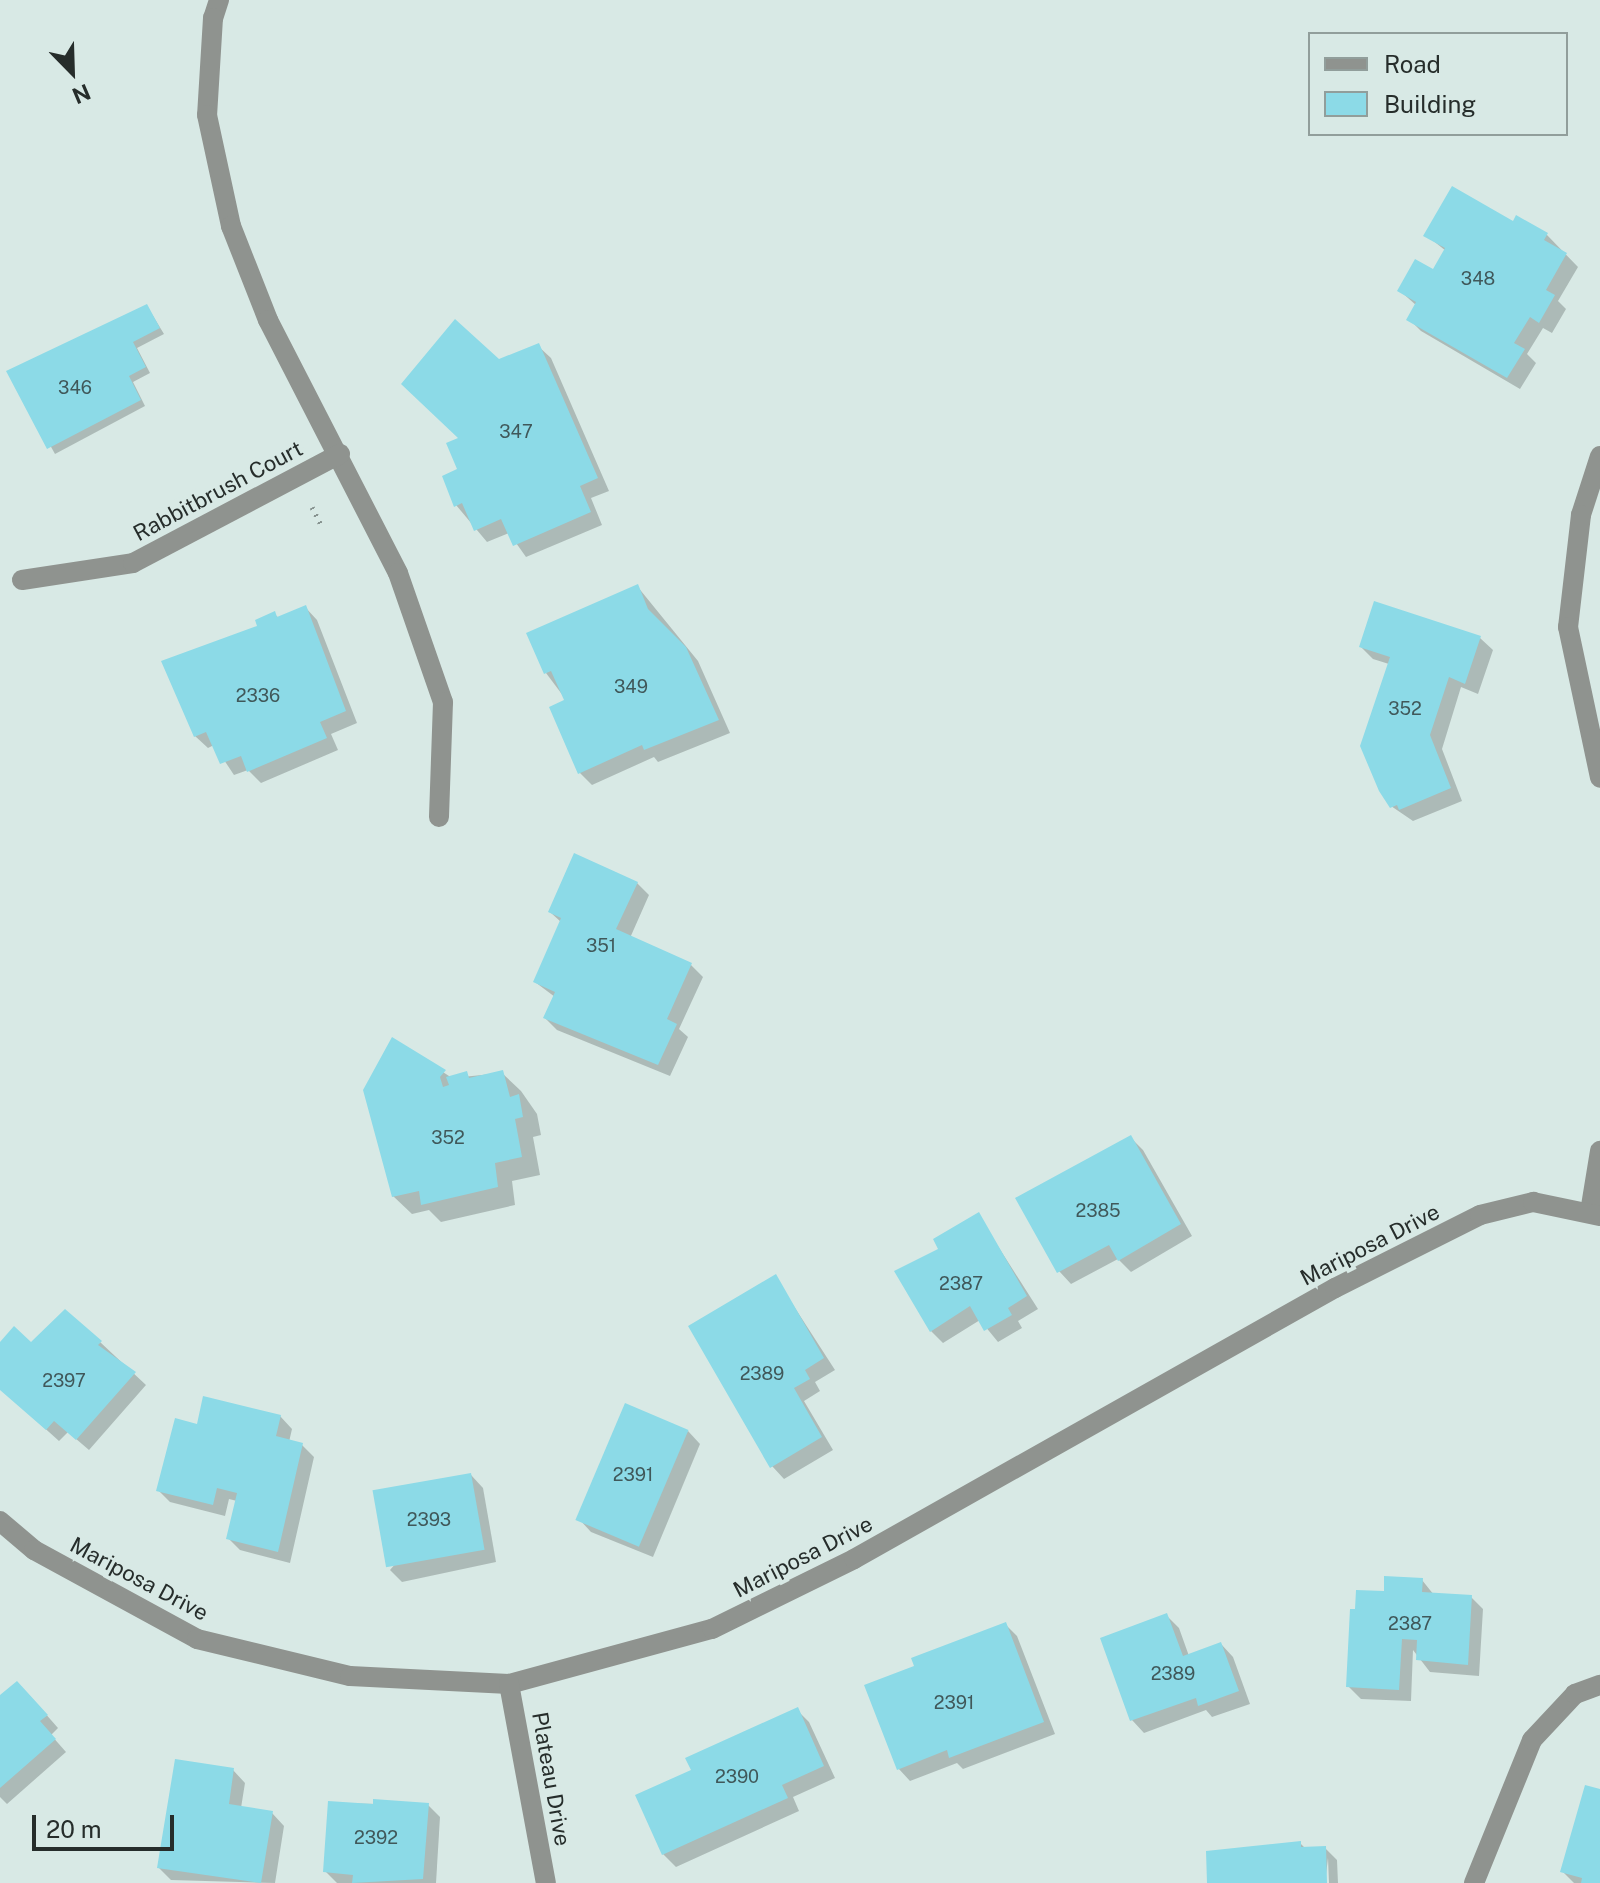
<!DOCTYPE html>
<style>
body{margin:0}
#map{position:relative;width:1600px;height:1883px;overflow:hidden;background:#d8e9e5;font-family:"Public Sans",sans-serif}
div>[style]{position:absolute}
.shadow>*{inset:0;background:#0003}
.building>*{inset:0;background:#8cdae7;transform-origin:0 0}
.path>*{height:5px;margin-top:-2.5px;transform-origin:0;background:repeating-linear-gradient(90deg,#879390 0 2px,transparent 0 8px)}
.minor>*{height:20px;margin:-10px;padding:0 10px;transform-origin:10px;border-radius:10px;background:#8f938f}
span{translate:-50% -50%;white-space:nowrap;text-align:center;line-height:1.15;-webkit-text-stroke:8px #d8e9e5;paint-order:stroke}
.number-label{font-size:18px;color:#40585a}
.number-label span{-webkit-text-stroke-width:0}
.street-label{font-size:22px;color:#262d2b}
.legend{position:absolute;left:1308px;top:32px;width:260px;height:104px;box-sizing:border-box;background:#d8e9e5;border:2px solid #919e9b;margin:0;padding:10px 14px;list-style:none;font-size:24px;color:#262d2b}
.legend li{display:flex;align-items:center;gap:16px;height:40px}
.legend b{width:40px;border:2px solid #919e9b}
.north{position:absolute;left:32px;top:32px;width:80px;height:80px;-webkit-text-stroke:6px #d8e9e5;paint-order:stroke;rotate:157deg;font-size:22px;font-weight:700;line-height:32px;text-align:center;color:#262d2b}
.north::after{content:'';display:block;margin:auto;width:28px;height:36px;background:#262d2b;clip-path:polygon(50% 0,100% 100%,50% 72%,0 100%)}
.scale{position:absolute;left:32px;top:1815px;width:142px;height:36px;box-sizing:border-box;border:4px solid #262d2b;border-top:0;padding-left:10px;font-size:24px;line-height:28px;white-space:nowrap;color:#262d2b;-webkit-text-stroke:6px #d8e9e5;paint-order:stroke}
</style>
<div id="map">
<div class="shadow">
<i style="clip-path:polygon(1517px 218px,1547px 235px,1578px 267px,1558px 301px,1566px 309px,1552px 333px,1543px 328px,1527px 354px,1536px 363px,1520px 389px,1421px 331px,1409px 319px,1417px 306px,1399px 290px,1434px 271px,1446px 251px,1426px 235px,1514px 223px)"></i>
<i style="clip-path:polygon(147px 306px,164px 334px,137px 348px,150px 373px,133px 382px,145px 406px,55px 454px,9px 372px)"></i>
<i style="clip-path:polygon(538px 346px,551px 358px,609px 491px,591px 498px,602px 525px,526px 557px,509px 533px,487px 542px,456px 505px,461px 439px,498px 362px)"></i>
<i style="clip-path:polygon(637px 586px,698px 661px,730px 733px,658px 762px,654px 757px,592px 785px,580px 773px,567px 701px,546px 673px)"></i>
<i style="clip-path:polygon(1376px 603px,1480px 638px,1493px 650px,1478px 694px,1461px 687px,1442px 749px,1462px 801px,1413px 821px,1391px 806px,1389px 664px,1373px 659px,1361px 647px)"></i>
<i style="clip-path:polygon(305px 607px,317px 620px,357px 723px,331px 734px,338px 750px,261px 783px,248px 770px,234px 775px,214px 745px,208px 748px,195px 736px,274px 614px,279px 618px)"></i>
<i style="clip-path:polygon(637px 883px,649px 895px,630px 938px,691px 965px,703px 977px,679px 1029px,688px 1037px,670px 1076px,557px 1030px,545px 1018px,555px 997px,535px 982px,561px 922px,550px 912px)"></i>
<i style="clip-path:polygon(393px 1039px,452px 1078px,502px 1073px,521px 1091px,537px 1114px,541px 1135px,533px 1137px,540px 1175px,512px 1181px,515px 1205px,441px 1222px,429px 1210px,412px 1214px,393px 1196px)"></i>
<i style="clip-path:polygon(1131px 1138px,1143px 1150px,1192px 1236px,1131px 1272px,1118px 1259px,1071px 1284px,1059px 1271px)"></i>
<i style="clip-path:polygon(978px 1215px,1038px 1309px,1018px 1321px,1022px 1328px,998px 1342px,980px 1320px,943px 1343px,931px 1331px,941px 1250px)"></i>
<i style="clip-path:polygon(775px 1277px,835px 1370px,815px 1382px,820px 1391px,804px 1401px,833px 1450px,784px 1479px,772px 1466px)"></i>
<i style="clip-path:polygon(100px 1342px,146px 1385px,89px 1450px,68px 1432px,59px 1441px,0 1388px,0 1345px)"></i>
<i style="clip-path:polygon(280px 1416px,292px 1429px,289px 1442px,302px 1445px,314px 1457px,290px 1563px,240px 1550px,228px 1538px,237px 1501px,229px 1499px,225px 1516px,170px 1502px,158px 1490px,198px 1426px)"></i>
<i style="clip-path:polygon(688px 1431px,700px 1444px,653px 1557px,591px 1532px,579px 1519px)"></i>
<i style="clip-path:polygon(471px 1475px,483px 1488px,496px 1562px,402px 1582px,390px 1570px)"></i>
<i style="clip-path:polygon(1422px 1580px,1434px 1595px,1471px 1597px,1483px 1609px,1479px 1676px,1430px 1672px,1413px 1650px,1411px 1701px,1361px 1699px,1348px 1686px,1386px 1593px)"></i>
<i style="clip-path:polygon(1167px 1616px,1179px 1628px,1189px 1656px,1221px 1644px,1233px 1657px,1250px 1704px,1212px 1717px,1206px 1710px,1144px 1733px,1132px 1720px)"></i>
<i style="clip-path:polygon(1005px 1624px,1017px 1636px,1055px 1734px,963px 1769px,957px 1763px,910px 1781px,898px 1768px,917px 1668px)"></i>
<i style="clip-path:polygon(0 1695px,29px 1695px,58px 1728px,51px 1735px,66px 1752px,7px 1804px,0 1797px)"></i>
<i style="clip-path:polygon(797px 1710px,809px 1722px,835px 1778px,793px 1797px,799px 1811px,676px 1867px,663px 1854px,693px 1771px)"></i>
<i style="clip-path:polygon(233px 1770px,245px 1783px,241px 1808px,272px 1813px,284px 1826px,275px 1883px,171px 1880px,159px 1868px)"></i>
<i style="clip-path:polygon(1600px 1791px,1600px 1883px,1574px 1883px,1562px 1871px)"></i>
<i style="clip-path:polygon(330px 1803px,428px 1805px,440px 1817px,436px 1883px,337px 1883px,325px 1871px)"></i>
<i style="clip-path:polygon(1300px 1843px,1306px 1849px,1325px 1848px,1337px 1860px,1338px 1883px,1329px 1883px,1328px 1858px,1325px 1883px,1209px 1883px)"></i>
</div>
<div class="building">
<i style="clip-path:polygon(1452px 186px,1513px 221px,1516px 215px,1548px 233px,1544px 240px,1567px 253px,1546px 290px,1555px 295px,1539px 323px,1530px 317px,1514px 343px,1525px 349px,1507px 378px,1406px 320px,1416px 302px,1397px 291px,1415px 259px,1433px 269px,1445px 248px,1423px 236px)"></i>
<i style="clip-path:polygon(147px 304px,160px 328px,133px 342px,146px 367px,129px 376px,141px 400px,47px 449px,6px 371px)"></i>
<i style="clip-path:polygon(455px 319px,499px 359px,539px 343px,598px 478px,580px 486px,591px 512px,513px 546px,501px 519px,474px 531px,462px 503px,454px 507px,442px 476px,457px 469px,446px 443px,458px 438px,401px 384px)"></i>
<i style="clip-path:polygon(638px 584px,648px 609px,686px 647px,719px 720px,644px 750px,642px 745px,578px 774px,549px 707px,564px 700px,551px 671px,544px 674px,526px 633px)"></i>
<i style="clip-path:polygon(1374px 601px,1481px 636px,1465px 684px,1449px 677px,1430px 735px,1451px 788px,1399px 810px,1397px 805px,1390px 808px,1379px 791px,1360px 746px,1390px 657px,1359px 647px)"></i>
<i style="clip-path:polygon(306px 605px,346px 711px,320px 722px,327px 738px,247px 772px,241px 756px,220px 764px,206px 732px,194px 737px,161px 661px,257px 626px,255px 620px,275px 611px,277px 617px)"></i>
<i style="clip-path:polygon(574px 853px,638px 882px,616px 929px,692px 963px,667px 1019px,677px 1024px,658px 1065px,543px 1018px,555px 992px,533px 982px,561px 918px,548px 912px)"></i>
<i style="clip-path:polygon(392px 1037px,446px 1070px,440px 1077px,443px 1087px,449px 1085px,446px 1077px,467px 1071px,469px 1078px,503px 1070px,510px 1097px,519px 1094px,523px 1117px,515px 1119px,522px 1157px,495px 1163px,498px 1187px,421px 1205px,419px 1191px,392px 1197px,363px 1090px)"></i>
<i style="clip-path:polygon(1131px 1135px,1181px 1224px,1118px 1261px,1109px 1245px,1057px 1273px,1015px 1198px)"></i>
<i style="clip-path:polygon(979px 1212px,1027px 1296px,1008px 1308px,1012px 1315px,984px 1331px,970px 1306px,930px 1332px,894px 1271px,938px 1249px,933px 1239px)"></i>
<i style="clip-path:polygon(776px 1274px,824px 1358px,805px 1370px,810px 1379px,794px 1388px,822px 1437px,770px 1468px,688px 1326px)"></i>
<i style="clip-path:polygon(65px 1309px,102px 1341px,98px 1345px,136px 1372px,76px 1440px,54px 1421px,46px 1430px,0 1390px,0 1342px,14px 1326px,31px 1342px)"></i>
<i style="clip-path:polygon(203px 1396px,281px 1415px,276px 1436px,303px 1443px,278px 1552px,226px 1539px,237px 1493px,217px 1488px,213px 1505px,156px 1491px,175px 1418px,197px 1424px)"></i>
<i style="left:625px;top:1403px;width:69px;height:127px;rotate:23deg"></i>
<i style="left:471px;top:1473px;width:78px;height:100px;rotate:80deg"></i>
<i style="clip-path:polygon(1384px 1576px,1423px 1578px,1422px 1592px,1472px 1595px,1468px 1665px,1416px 1660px,1417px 1640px,1402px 1639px,1399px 1690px,1346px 1687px,1350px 1609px,1355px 1609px,1356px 1590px,1384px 1591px)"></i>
<i style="clip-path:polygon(1167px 1613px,1183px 1656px,1221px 1642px,1239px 1691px,1198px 1706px,1196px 1698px,1130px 1721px,1100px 1638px)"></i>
<i style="clip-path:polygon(1006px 1622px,1044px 1722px,949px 1758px,947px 1750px,897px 1770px,864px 1685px,914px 1666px,911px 1658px)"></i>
<i style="clip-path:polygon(17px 1681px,48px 1715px,40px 1721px,56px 1739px,0 1788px,0 1695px)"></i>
<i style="clip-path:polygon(798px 1707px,824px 1766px,782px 1785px,788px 1798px,662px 1855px,635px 1795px,691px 1770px,685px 1758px)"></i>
<i style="clip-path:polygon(175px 1759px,234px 1768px,229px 1804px,273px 1811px,261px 1883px,157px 1868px)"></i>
<i style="clip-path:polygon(1585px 1785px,1600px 1789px,1600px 1883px,1581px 1883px,1582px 1878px,1560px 1872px)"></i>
<i style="clip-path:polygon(373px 1799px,429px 1803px,423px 1879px,352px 1883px,353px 1875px,323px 1872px,328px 1801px,373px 1804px)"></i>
<i style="clip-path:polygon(1301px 1841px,1301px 1847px,1326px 1846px,1327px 1883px,1207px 1883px,1206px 1851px)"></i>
</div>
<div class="path">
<i style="left:312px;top:507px;width:22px;rotate:63deg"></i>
</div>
<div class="minor">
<i style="left:219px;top:0;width:19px;rotate:108deg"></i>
<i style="left:213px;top:18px;width:97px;rotate:93.5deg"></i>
<i style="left:207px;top:115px;width:114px;rotate:77.8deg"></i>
<i style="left:231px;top:226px;width:101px;rotate:68.5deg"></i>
<i style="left:268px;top:320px;width:284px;rotate:62.8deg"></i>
<i style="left:398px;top:573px;width:137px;rotate:70.8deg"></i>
<i style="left:443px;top:702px;width:115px;rotate:92deg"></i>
<i style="left:1600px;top:456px;width:62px;rotate:107.9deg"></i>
<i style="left:1581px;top:515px;width:113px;rotate:96.6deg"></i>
<i style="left:1568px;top:627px;width:154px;rotate:78deg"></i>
<i style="left:22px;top:580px;width:112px;rotate:-8.7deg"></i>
<i style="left:133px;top:563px;width:234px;rotate:-27.8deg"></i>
<i style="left:1590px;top:1212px;width:62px;rotate:-80.7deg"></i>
<i style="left:0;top:1521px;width:45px;rotate:40.5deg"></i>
<i style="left:34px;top:1550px;width:186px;rotate:28.6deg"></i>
<i style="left:197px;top:1639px;width:157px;rotate:13.6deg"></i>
<i style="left:350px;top:1676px;width:159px;rotate:2.9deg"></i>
<i style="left:509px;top:1684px;width:210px;rotate:-15.2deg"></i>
<i style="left:712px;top:1629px;width:158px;rotate:-26.2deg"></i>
<i style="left:854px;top:1559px;width:552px;rotate:-29.4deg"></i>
<i style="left:1335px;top:1288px;width:162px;rotate:-26.7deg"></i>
<i style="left:1480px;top:1215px;width:55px;rotate:-13.8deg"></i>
<i style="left:1533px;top:1202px;width:68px;rotate:11.8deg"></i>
<i style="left:509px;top:1684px;width:202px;rotate:79.5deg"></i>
<i style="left:1474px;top:1883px;width:154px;rotate:-67.9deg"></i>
<i style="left:1532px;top:1740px;width:63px;rotate:-46.9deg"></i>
<i style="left:1575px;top:1694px;width:27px;rotate:-20deg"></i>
</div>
<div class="number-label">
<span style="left:1478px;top:279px">348</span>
<span style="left:75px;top:388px">346</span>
<span style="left:516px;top:432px">347</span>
<span style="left:631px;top:687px">349</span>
<span style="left:258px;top:696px">2336</span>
<span style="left:1405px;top:709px">352</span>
<span style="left:601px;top:946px">351</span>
<span style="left:448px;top:1138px">352</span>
<span style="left:1098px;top:1211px">2385</span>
<span style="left:961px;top:1284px">2387</span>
<span style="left:762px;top:1374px">2389</span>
<span style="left:64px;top:1381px">2397</span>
<span style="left:633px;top:1475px">2391</span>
<span style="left:429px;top:1520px">2393</span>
<span style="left:1410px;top:1624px">2387</span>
<span style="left:1173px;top:1674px">2389</span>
<span style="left:954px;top:1703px">2391</span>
<span style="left:737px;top:1777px">2390</span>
<span style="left:376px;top:1838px">2392</span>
</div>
<div class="street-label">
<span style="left:218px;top:491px;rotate:-28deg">Rabbitbrush Court</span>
<span style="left:1370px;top:1245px;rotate:-27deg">Mariposa Drive</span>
<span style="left:803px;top:1557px;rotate:-27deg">Mariposa Drive</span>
<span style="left:139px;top:1579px;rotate:28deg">Mariposa Drive</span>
<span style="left:551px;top:1779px;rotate:80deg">Plateau Drive</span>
</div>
<ul class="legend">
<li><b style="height:10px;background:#8f938f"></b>Road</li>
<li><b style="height:22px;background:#8cdae7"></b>Building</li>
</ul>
<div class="north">N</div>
<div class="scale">20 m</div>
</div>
